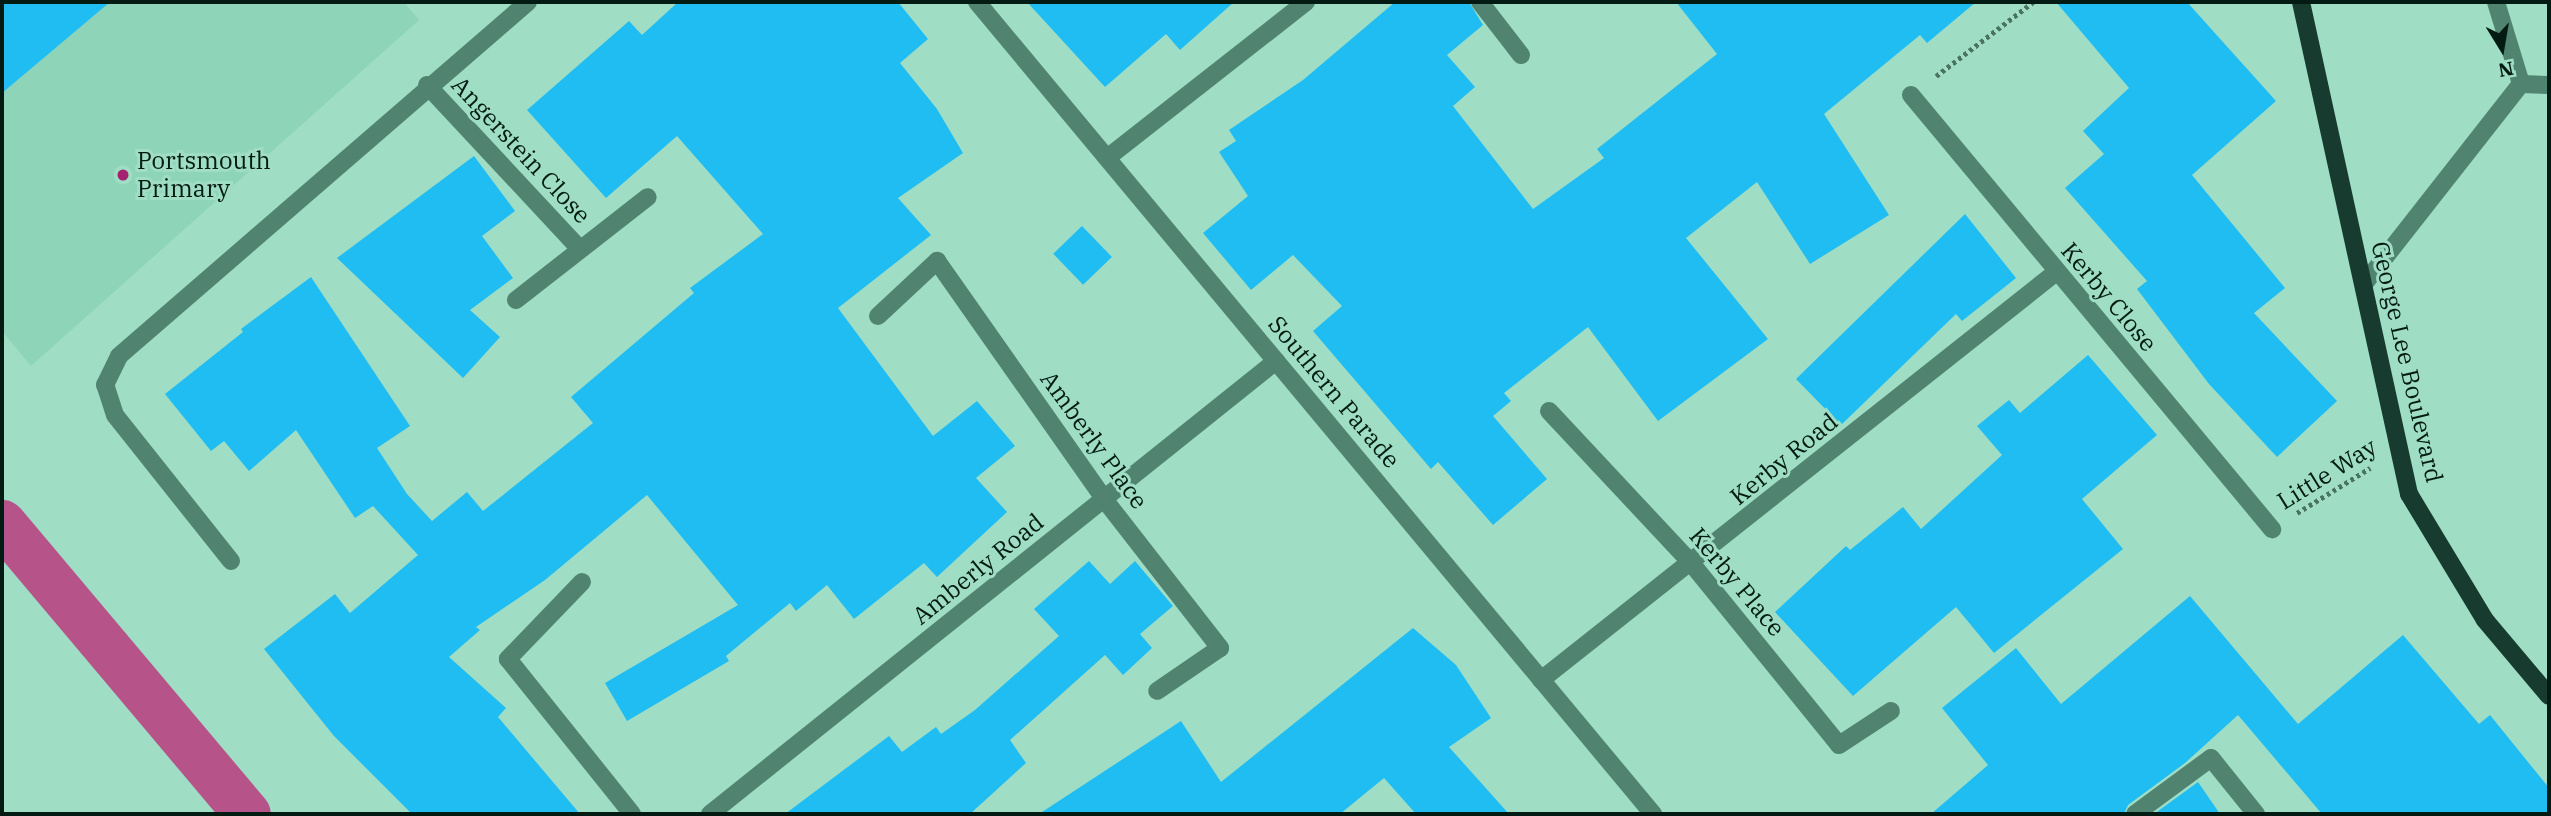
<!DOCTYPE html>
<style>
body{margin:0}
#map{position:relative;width:2551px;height:816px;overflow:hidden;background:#9fddc5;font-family:"IBM Plex Serif",serif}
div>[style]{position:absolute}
.built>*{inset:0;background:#8dd4b9}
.canal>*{height:47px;margin:-23.5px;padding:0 23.5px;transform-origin:23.5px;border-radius:23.5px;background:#b65489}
.building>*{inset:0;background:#20bdf3;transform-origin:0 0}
.path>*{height:4.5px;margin-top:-2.25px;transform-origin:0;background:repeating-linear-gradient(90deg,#4a7364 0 3.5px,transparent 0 7px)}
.minor>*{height:18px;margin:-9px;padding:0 9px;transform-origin:9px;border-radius:9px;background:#508471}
.major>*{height:18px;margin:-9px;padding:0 9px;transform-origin:9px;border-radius:9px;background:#173b2f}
.dots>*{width:19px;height:19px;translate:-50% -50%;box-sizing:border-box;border:4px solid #9fddc5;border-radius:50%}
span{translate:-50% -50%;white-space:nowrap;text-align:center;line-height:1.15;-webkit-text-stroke:6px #9fddc5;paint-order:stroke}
.street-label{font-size:24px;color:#031b13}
.poi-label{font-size:24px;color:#031b13}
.left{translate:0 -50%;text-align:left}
.frame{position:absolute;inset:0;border:4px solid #031b13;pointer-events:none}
.north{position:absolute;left:2467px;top:14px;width:70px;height:70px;-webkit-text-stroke:5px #9fddc5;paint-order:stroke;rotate:169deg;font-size:19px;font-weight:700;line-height:28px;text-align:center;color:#031b13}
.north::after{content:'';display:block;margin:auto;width:24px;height:32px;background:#031b13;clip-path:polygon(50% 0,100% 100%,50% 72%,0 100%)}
</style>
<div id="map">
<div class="built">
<i style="clip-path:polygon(2px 2px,404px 2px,419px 20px,31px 366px,2px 331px)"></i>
</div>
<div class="canal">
<i style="left:2px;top:523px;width:380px;rotate:49.9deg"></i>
</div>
<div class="building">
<i style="clip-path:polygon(2px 2px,110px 2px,2px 93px)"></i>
<i style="clip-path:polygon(678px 2px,898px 2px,928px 39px,900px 63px,937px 109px,963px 153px,898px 198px,931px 235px,838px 308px,933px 436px,977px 401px,1015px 446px,976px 478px,1007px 512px,937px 577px,924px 563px,854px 619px,827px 585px,796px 611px,790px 603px,726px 656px,729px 661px,627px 721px,605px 683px,738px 605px,647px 495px,545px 580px,476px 627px,480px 630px,449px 657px,506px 708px,498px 717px,580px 814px,412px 814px,334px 736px,264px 649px,335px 594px,350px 613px,418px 555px,373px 506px,355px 518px,296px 430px,249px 471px,224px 441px,211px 451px,165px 394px,243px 332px,241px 329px,311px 277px,410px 426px,377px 448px,407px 494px,432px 521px,467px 492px,483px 511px,593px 423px,571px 397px,694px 293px,690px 288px,763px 234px,677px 136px,606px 198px,527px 110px,629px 21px,642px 35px)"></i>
<i style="clip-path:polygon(1027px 2px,1234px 2px,1180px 50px,1166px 34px,1105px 87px)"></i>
<i style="clip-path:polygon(1395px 2px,1469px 2px,1483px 25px,1447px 55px,1475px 87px,1453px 106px,1533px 209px,1604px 158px,1597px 149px,1717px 54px,1676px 2px,1976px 2px,1927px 43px,1920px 35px,1824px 114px,1889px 215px,1810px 264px,1757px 182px,1686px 238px,1768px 339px,1658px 421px,1588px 327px,1504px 393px,1511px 401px,1493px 416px,1547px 479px,1493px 525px,1438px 462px,1431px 469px,1313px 331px,1342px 306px,1293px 255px,1251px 290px,1203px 233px,1248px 196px,1219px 152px,1236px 141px,1229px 130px,1303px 80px)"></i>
<i style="clip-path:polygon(2056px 2px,2187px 2px,2276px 101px,2192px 175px,2285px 288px,2254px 313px,2337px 401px,2277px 457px,2209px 384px,2137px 289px,2147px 281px,2065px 188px,2104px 154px,2083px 131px,2129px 88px)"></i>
<i style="clip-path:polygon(474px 156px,515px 211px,482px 236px,513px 278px,470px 310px,500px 337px,463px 378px,337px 258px)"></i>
<i style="clip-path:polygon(1965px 214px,2016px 278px,1962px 321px,1956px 314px,1841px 425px,1796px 379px)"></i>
<i style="left:1082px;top:226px;width:43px;height:40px;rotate:46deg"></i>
<i style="clip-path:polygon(2088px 355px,2157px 435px,2082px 499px,2123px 549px,1994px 653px,1956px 607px,1853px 696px,1775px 612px,1846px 546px,1850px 550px,1903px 507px,1921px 529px,2002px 455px,1977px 426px,2009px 400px,2020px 413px)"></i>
<i style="clip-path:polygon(1089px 561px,1110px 584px,1135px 561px,1173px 606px,1140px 634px,1152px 648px,1123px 675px,1105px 655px,1010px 740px,1026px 763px,970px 814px,785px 814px,889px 736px,902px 752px,936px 727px,941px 734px,975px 710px,1059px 636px,1034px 609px)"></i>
<i style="clip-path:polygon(2190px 596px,2298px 724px,2403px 635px,2479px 724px,2490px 715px,2549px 788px,2549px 814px,2322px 814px,2238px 715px,2185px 763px,2128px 805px,2124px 814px,1931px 814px,1988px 765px,1942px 708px,2016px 648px,2061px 704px)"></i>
<i style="clip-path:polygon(1413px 628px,1456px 665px,1491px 718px,1449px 747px,1509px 814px,1416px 814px,1384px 778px,1340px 814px,1039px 814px,1181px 721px,1221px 782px)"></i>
<i style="clip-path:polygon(2198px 782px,2220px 814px,2154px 814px)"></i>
</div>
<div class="path">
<i style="left:1936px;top:76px;width:122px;rotate:-37.3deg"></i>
<i style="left:2297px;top:513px;width:86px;rotate:-31.7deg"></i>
</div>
<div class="minor">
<i style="left:977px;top:2px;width:1057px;rotate:50.22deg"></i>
<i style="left:1480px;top:2px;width:67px;rotate:52.3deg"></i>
<i style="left:2496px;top:2px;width:86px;rotate:73deg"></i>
<i style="left:2521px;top:84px;width:28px;rotate:2deg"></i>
<i style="left:427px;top:85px;width:224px;rotate:47deg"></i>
<i style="left:1911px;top:95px;width:565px;rotate:50.25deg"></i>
<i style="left:1107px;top:158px;width:253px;rotate:-38.1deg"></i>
<i style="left:2364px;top:284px;width:254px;rotate:-51.9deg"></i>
<i style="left:516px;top:300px;width:167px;rotate:-38deg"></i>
<i style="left:878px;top:316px;width:81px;rotate:-43deg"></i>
<i style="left:937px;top:261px;width:291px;rotate:54.9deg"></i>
<i style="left:1104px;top:499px;width:189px;rotate:52.1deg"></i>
<i style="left:1220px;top:648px;width:76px;rotate:145.7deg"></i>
<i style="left:1549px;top:411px;width:209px;rotate:46.9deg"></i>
<i style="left:1692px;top:564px;width:233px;rotate:50.9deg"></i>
<i style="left:1839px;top:745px;width:62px;rotate:-33.2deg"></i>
<i style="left:231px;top:561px;width:186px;rotate:-128.5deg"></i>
<i style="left:115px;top:415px;width:32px;rotate:-108deg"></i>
<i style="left:105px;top:385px;width:32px;rotate:-64deg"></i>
<i style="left:119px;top:356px;width:541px;rotate:-40.88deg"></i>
<i style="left:582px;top:582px;width:107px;rotate:133.9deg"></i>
<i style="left:508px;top:659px;width:198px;rotate:51.3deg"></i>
<i style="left:1541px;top:680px;width:656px;rotate:-38.37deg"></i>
<i style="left:710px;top:814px;width:725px;rotate:-38.67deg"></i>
<i style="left:2135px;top:814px;width:94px;rotate:-36.4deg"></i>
<i style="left:2211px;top:758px;width:72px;rotate:51.2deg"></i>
</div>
<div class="major">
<i style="left:2301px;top:2px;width:504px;rotate:77.62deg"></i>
<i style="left:2409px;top:494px;width:147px;rotate:58.9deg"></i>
<i style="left:2485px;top:620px;width:99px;rotate:49.9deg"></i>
</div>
<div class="dots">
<i style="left:123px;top:175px;background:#a42271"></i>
</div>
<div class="street-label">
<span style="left:521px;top:150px;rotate:47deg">Angerstein Close</span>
<span style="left:2109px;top:297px;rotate:50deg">Kerby Close</span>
<span style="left:2407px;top:362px;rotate:77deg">George Lee Boulevard</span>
<span style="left:1334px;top:392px;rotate:50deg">Southern Parade</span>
<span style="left:1094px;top:440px;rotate:54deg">Amberly Place</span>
<span style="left:1784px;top:459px;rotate:-39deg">Kerby Road</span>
<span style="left:2327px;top:474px;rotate:-32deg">Little Way</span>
<span style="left:978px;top:569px;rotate:-39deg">Amberly Road</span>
<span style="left:1737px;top:582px;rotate:50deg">Kerby Place</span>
</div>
<div class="poi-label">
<span class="left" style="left:137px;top:175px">Portsmouth<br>Primary</span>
</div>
<div class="frame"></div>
<div class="north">N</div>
</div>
